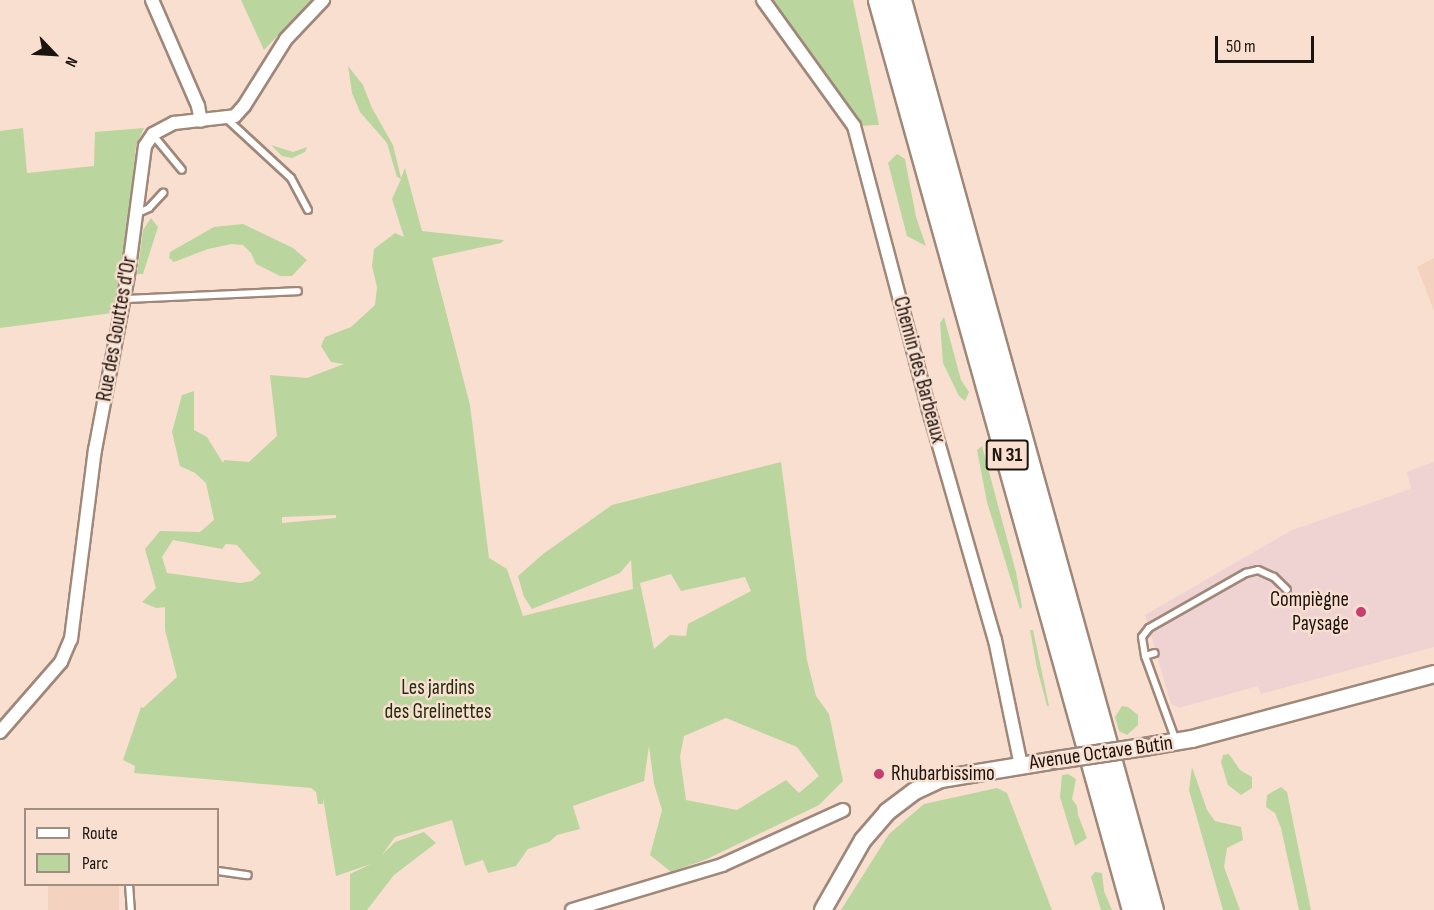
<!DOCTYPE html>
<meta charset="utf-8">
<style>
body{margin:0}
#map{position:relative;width:1434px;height:910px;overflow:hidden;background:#f9dfd0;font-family:"Sofia Sans Condensed",sans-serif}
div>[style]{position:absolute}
.commercial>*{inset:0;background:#eed3d2}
.built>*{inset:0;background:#f3d2c0;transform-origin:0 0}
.green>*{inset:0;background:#bad69e}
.roads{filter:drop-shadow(2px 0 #9f887a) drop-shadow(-2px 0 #9f887a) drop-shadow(0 2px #9f887a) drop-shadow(0 -2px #9f887a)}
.lane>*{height:6px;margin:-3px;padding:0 3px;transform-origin:3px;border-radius:3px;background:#fff}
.street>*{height:12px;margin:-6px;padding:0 6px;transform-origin:6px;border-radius:6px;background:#fff}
.secondary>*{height:16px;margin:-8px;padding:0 8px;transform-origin:8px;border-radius:8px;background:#fff}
.highway>*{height:21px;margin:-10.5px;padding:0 10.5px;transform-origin:10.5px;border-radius:10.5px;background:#fff}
.bridges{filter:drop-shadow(2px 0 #9f887a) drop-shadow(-2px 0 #9f887a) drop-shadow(0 2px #9f887a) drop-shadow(0 -2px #9f887a)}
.secondary-bridge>*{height:16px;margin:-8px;padding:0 8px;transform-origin:8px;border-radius:8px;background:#fff}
.dots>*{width:16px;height:16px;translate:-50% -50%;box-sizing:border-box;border:3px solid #f9dfd0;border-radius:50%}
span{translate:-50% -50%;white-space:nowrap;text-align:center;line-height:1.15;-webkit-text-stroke:5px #f9dfd0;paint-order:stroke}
.shield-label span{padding:2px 4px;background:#f9dfd0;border:2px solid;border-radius:4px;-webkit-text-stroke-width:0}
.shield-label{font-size:20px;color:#1c140f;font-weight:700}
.street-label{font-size:21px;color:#1c140f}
.poi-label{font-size:21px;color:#1c140f}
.right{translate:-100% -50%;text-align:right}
.left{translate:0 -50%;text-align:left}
.park-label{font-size:21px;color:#212f10}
.legend{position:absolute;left:24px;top:808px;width:195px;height:78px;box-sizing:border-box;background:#f9dfd0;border:2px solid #a18e83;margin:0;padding:8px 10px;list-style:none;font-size:18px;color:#1c140f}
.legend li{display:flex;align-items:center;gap:12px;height:30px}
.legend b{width:30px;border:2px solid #a18e83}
.north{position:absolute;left:24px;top:24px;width:60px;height:60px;-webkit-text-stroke:4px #f9dfd0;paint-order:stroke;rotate:115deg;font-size:16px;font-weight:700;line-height:24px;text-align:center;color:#1c140f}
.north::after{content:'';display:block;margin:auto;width:21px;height:27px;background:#1c140f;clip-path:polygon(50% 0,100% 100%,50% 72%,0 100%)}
.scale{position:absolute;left:1215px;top:36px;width:99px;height:27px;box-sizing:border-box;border:3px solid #1c140f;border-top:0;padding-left:8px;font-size:18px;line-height:21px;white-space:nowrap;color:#1c140f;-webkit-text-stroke:4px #f9dfd0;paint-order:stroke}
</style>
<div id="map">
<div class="commercial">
<i style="clip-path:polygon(1434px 462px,1434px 647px,1261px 694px,1258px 686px,1179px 708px,1171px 704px,1145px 615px,1292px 530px,1411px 489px,1407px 472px)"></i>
</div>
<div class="built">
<i style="clip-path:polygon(1434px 258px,1434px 311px,1417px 267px)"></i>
<i style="left:48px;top:885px;width:71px;height:25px"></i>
</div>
<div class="green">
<i style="clip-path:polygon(241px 0,312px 0,264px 50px)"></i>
<i style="clip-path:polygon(763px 0,853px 0,879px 125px,854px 126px)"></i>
<i style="clip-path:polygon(evenodd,348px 66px,363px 85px,372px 108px,393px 145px,401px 178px,405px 168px,422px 231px,504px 240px,501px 243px,432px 258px,470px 405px,489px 558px,507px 569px,523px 616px,633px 589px,631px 560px,620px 573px,532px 609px,524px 597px,518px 576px,543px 554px,612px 505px,781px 462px,807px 660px,816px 696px,829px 714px,843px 781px,819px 805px,707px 859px,671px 872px,650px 855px,662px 810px,654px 784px,649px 746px,644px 781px,573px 806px,580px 829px,557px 835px,549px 842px,528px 849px,516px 866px,488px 873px,483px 860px,465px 866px,452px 820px,395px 837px,382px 855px,395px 842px,424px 832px,436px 843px,394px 875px,367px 910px,350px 910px,350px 874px,371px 864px,336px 876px,323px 798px,323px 804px,318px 804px,316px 792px,311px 788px,134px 773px,135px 766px,123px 760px,141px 707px,143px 708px,177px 677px,165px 630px,165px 607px,156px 608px,142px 602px,156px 588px,145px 549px,160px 531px,200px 532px,214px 520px,206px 483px,195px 473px,180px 466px,172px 432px,182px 395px,194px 391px,194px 430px,207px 437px,223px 463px,224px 460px,249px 462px,277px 436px,270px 375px,307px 378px,344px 364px,331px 362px,321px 346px,325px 337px,351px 327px,375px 305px,377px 287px,372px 266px,374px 249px,395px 233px,404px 237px,392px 199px,401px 179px,397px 177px,387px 143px,360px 112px,352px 93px,348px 66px,336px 515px,336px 518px,282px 523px,282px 517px,336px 515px,348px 66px,173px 540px,222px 549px,226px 544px,237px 545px,261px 573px,252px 581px,240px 583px,167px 573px,162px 557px,173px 540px,348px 66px,671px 574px,681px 591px,745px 577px,751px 591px,688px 624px,686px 636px,670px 635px,654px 649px,640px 583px,671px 574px,348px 66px,726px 718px,797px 747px,819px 776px,799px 793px,786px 780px,737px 810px,686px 800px,680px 757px,684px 736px,726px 718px)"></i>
<i style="clip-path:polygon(23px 128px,27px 173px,94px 166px,95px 132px,144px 128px,136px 146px,127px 240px,112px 313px,0 328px,0 131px)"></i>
<i style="clip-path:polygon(271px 145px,293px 152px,307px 147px,305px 152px,292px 158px,282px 156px)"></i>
<i style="clip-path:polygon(897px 154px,905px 159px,916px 217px,926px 246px,907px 236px,888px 163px)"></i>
<i style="clip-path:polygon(151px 218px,158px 227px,143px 274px,137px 274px,143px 230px)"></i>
<i style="clip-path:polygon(243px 224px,293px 248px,307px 260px,292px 276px,280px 276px,256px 264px,251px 253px,243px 245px,232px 244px,208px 249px,174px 262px,169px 258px,170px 252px,214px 227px)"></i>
<i style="clip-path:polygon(944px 317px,961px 380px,969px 392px,965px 401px,959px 396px,943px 363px,940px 323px)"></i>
<i style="clip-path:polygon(982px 446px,1016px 572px,1022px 607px,1020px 609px,987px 502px,977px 450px)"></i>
<i style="clip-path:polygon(1030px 630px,1033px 630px,1049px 706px,1047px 706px,1037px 668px)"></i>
<i style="clip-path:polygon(1122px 706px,1128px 707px,1138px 715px,1138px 725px,1127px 735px,1119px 731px,1115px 717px)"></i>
<i style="clip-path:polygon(1229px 754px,1240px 770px,1252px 777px,1252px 788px,1241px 795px,1228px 785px,1221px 762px,1223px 755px)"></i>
<i style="clip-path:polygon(1192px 767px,1207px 810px,1215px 821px,1241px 827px,1243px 840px,1227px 848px,1224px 867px,1240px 910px,1223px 910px,1189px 790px)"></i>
<i style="clip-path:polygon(1068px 774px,1076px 779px,1072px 799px,1077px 806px,1078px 815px,1087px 838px,1075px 846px,1060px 797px,1062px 775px)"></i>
<i style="clip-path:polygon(1281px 787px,1287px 792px,1311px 910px,1299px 910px,1281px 828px,1275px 813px,1266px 807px,1267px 795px)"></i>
<i style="clip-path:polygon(997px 788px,1007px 793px,1052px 910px,841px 910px,889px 834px,924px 804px)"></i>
<i style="clip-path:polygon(1095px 872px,1102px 873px,1104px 891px,1112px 910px,1101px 910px,1091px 877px)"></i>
</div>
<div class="roads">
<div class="lane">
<i style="left:227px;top:119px;width:87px;rotate:42.7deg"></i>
<i style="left:291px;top:178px;width:36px;rotate:62deg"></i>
<i style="left:153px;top:135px;width:45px;rotate:50.4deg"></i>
<i style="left:138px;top:213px;width:12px;rotate:-24deg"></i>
<i style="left:149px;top:208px;width:21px;rotate:-47deg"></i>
<i style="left:124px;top:299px;width:174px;rotate:-2.6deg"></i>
<i style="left:1145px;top:656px;width:10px;rotate:-17deg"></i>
<i style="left:1176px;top:741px;width:90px;rotate:-110deg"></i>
<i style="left:1145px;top:656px;width:19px;rotate:-99deg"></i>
<i style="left:1142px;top:637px;width:11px;rotate:-52deg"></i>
<i style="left:1149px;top:628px;width:112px;rotate:-29.6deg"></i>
<i style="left:1246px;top:573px;width:12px;rotate:-14deg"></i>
<i style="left:1258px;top:570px;width:17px;rotate:24deg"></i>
<i style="left:1274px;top:577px;width:18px;rotate:45deg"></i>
<i style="left:218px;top:871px;width:30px;rotate:8deg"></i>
<i style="left:129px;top:884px;width:26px;rotate:86deg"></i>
</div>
<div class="street">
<i style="left:152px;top:0;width:116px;rotate:66.5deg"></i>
<i style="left:198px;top:106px;width:15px;rotate:79deg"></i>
<i style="left:763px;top:0;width:155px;rotate:54.2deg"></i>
<i style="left:854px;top:126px;width:291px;rotate:75.2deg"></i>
<i style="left:928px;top:407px;width:242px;rotate:74deg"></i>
<i style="left:995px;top:640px;width:128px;rotate:78.3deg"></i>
<i style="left:0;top:732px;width:93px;rotate:-48.9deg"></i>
<i style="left:61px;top:662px;width:25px;rotate:-67deg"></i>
<i style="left:71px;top:639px;width:191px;rotate:-82.8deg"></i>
<i style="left:95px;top:450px;width:178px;rotate:-79.3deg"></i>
<i style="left:128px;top:275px;width:130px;rotate:-82.5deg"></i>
<i style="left:145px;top:146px;width:14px;rotate:-56deg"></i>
<i style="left:153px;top:134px;width:24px;rotate:-28deg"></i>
<i style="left:174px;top:123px;width:61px;rotate:-6.5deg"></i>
<i style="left:235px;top:116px;width:13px;rotate:-48deg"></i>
<i style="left:244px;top:106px;width:79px;rotate:-57.9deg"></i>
<i style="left:286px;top:39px;width:54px;rotate:-46.5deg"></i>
<i style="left:572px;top:910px;width:157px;rotate:-16.7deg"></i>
<i style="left:722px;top:865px;width:133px;rotate:-24.4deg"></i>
</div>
<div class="secondary">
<i style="left:1144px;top:747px;width:49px;rotate:-9.5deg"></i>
<i style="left:1192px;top:739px;width:251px;rotate:-15deg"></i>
<i style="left:823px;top:910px;width:81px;rotate:-60.3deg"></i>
<i style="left:863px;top:840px;width:37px;rotate:-49deg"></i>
<i style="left:887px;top:812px;width:35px;rotate:-37deg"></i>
<i style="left:915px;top:791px;width:29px;rotate:-25deg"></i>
<i style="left:941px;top:779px;width:118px;rotate:-9.3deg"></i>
</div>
<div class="highway">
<i style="left:879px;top:0;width:945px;rotate:74.4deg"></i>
<i style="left:900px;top:0;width:944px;rotate:74.52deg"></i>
</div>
</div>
<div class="bridges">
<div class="secondary-bridge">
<i style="left:1057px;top:760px;width:88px;rotate:-8.5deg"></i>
</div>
</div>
<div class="dots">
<i style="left:1361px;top:612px;background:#c93d70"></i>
<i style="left:879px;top:774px;background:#c93d70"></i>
</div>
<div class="shield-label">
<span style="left:1007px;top:455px">N 31</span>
</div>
<div class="street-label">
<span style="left:117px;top:329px;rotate:-80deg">Rue des Gouttes d'Or</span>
<span style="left:919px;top:370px;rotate:75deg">Chemin des Barbeaux</span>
<span style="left:1101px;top:753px;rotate:-8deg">Avenue Octave Butin</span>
</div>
<div class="poi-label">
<span class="right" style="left:1349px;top:612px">Compiègne<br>Paysage</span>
<span class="left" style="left:891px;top:774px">Rhubarbissimo</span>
</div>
<div class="park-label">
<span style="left:438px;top:700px">Les jardins<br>des Grelinettes</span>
</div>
<ul class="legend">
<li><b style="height:8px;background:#fff"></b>Route</li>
<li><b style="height:16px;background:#bad69e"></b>Parc</li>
</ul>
<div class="north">N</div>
<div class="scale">50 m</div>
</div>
